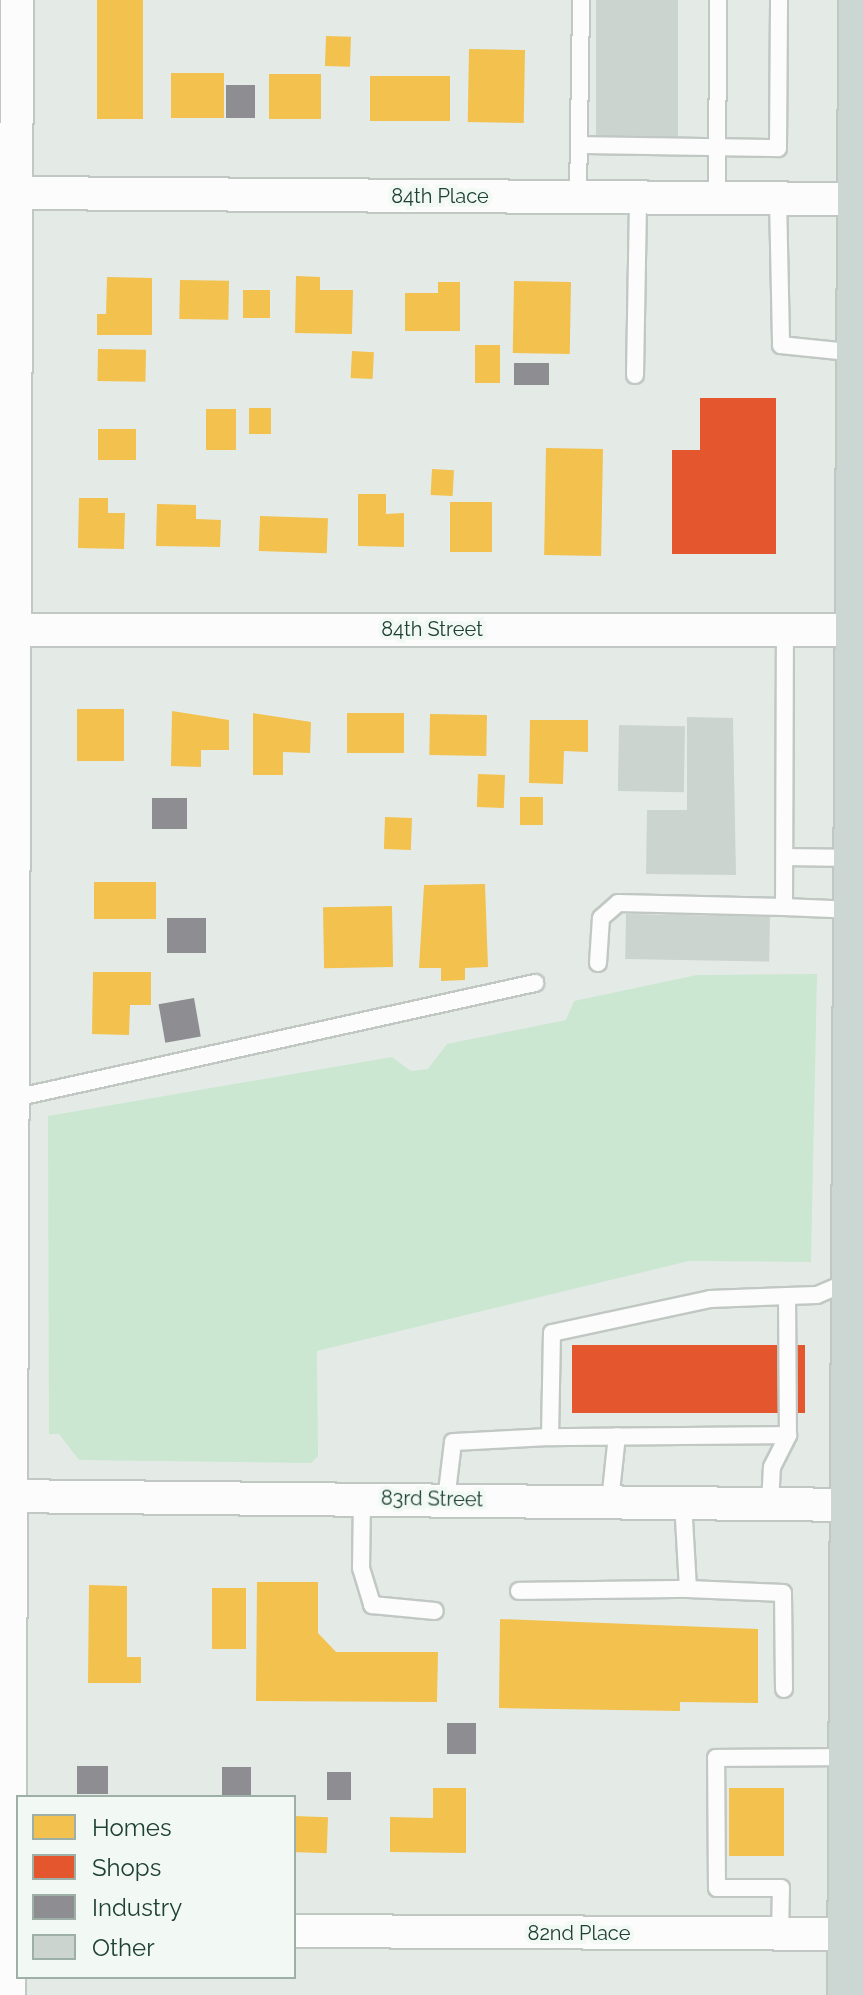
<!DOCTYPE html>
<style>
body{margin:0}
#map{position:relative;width:863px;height:1995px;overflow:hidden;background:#e4ebe7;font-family:Raleway,sans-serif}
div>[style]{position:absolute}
.green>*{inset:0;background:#cbe6d1}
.homes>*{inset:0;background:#f2c14e;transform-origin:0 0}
.shops>*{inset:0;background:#e4572e;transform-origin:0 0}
.industry>*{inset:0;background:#8d8d92;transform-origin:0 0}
.building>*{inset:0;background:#ccd4d0;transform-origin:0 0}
.roads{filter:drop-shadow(2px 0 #c1c8c4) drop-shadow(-2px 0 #c1c8c4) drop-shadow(0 2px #c1c8c4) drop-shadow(0 -2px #c1c8c4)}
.lane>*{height:16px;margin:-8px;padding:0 8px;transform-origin:8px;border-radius:8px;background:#fbfcfb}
.street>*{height:32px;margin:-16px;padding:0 16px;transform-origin:16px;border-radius:16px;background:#fbfcfb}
.primary>*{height:44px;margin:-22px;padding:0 22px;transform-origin:22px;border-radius:22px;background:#ccd7d3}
span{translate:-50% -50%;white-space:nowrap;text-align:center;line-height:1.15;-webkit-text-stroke:8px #f2f9f5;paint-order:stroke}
.street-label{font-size:20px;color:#1f4135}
.legend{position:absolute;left:16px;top:1795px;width:280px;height:184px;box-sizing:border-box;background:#f2f9f5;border:2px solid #9eafa8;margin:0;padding:10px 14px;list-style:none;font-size:24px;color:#1f4135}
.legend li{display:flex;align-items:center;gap:16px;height:40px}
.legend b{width:40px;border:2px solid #9eafa8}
</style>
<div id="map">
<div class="green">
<i style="clip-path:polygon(817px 974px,811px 1262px,689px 1261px,317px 1351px,318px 1456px,311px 1463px,79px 1460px,59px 1434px,49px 1434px,48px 1116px,392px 1057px,411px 1071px,428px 1069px,447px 1044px,566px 1020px,574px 1001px,697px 975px)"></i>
</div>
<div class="homes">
<i style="left:97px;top:0;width:46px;height:119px"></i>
<i style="left:326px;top:36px;width:25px;height:30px;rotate:2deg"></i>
<i style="left:469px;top:49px;width:56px;height:73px;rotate:1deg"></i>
<i style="left:171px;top:73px;width:53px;height:45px"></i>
<i style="left:269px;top:74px;width:52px;height:45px"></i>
<i style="left:370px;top:76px;width:80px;height:45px"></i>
<i style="clip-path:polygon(296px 276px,320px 277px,320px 290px,353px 290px,352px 334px,295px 333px)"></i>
<i style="clip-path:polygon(107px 277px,152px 278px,152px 335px,97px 335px,97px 314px,106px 314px)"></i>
<i style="left:180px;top:280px;width:49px;height:39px;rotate:1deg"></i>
<i style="left:514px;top:281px;width:57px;height:72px;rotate:1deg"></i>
<i style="clip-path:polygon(438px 282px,460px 282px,460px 331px,405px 331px,405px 293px,438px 293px)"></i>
<i style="left:243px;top:290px;width:27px;height:28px"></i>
<i style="left:475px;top:345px;width:25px;height:38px"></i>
<i style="left:98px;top:349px;width:48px;height:32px;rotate:1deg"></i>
<i style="left:352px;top:351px;width:22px;height:27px;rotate:3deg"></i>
<i style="left:249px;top:408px;width:22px;height:26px"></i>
<i style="left:206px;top:409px;width:30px;height:41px"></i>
<i style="left:98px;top:429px;width:38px;height:31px"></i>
<i style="left:546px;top:448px;width:57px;height:107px;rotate:1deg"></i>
<i style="left:432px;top:469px;width:22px;height:26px;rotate:3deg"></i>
<i style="clip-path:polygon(358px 494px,386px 494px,386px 514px,404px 513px,404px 547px,358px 546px)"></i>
<i style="clip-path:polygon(79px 498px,108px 498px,108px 513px,125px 513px,124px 549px,78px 548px)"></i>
<i style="left:450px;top:502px;width:42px;height:50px"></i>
<i style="clip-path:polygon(157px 504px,196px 505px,196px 519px,221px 520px,220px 547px,156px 546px)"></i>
<i style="left:260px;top:516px;width:68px;height:35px;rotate:2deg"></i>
<i style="left:77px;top:709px;width:47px;height:52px"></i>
<i style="clip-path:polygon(172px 711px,229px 720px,229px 750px,201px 750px,201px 767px,171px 766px)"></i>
<i style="clip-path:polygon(253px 713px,311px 722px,310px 753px,283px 752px,283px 775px,253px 775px)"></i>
<i style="left:347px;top:713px;width:57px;height:40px"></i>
<i style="left:430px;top:714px;width:57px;height:41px;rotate:1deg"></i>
<i style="clip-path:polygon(530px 720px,588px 720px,588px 752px,564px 751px,563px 784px,529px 783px)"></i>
<i style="left:478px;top:774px;width:27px;height:33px;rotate:2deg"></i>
<i style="left:520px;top:797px;width:23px;height:28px"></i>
<i style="left:385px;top:817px;width:27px;height:32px;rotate:2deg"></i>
<i style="left:94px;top:882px;width:62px;height:37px"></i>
<i style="clip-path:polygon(485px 884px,488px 967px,465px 968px,465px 980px,441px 981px,441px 968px,419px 968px,424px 885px)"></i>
<i style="left:392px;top:906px;width:61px;height:69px;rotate:89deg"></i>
<i style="clip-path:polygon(93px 972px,151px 972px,151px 1005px,130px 1005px,129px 1035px,92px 1034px)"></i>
<i style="clip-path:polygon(257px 1582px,318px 1582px,318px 1633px,336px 1652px,438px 1652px,437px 1702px,256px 1701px)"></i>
<i style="clip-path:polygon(89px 1585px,127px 1586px,127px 1657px,141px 1657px,141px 1683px,88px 1683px)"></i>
<i style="left:212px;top:1588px;width:34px;height:61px"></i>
<i style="clip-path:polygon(500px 1619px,758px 1629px,758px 1703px,680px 1702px,680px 1711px,499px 1708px)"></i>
<i style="clip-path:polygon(433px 1788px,466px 1788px,466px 1853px,390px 1852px,390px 1817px,433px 1818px)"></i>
<i style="left:729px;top:1788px;width:55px;height:68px"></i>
<i style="left:294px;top:1816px;width:34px;height:36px;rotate:2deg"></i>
</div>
<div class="shops">
<i style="clip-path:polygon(700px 398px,776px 398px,776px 554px,672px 554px,672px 450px,700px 450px)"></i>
<i style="left:572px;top:1345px;width:233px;height:68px"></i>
</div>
<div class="industry">
<i style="left:226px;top:85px;width:29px;height:33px"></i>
<i style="left:514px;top:363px;width:35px;height:22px"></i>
<i style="left:152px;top:798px;width:35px;height:31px"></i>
<i style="left:167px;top:918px;width:39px;height:35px"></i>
<i style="left:194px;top:998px;width:39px;height:36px;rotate:80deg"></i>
<i style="left:447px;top:1723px;width:29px;height:31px"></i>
<i style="left:77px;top:1766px;width:31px;height:28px"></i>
<i style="left:222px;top:1767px;width:29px;height:30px"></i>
<i style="left:351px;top:1772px;width:28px;height:24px;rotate:90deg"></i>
</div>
<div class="building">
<i style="left:596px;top:0;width:82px;height:142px"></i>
<i style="clip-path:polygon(687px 717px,733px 718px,736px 875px,646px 874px,647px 810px,687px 810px)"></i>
<i style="left:619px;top:725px;width:66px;height:66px;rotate:1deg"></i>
<i style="left:626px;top:914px;width:144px;height:45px;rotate:1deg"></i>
</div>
<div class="roads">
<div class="lane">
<i style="left:579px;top:145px;width:199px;rotate:0.9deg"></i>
<i style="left:778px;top:148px;width:148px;rotate:-89.6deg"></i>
<i style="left:578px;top:196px;width:196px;rotate:-89.1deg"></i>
<i style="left:717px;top:198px;width:198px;rotate:-89.7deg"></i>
<i style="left:778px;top:198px;width:147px;rotate:88.8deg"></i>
<i style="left:781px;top:345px;width:77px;rotate:5.9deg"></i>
<i style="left:635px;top:375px;width:178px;rotate:-89deg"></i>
<i style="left:785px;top:857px;width:69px;rotate:0.8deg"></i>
<i style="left:784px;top:907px;width:71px;rotate:2.4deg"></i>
<i style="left:598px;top:963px;width:45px;rotate:-86.2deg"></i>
<i style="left:601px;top:918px;width:23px;rotate:-41deg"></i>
<i style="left:618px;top:903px;width:166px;rotate:1.4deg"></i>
<i style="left:784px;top:907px;width:278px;rotate:-89.8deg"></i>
<i style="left:10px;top:1099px;width:538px;rotate:-12.46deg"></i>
<i style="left:787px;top:1296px;width:139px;rotate:89.6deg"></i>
<i style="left:788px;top:1435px;width:238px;rotate:179.5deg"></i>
<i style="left:550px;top:1437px;width:104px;rotate:-88.9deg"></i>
<i style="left:552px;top:1333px;width:162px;rotate:-12.1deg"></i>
<i style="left:710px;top:1299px;width:77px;rotate:-2.2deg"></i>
<i style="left:787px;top:1296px;width:30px;rotate:-2deg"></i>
<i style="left:817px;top:1295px;width:38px;rotate:-23deg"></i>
<i style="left:362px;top:1498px;width:70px;rotate:90.8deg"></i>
<i style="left:361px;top:1568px;width:39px;rotate:73deg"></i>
<i style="left:372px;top:1605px;width:63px;rotate:5.4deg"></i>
<i style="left:446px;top:1500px;width:58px;rotate:-83.1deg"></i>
<i style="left:453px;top:1442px;width:97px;rotate:-3deg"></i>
<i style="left:610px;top:1501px;width:65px;rotate:-83.9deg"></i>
<i style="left:683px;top:1502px;width:87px;rotate:86.7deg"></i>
<i style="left:688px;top:1589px;width:95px;rotate:2.4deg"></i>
<i style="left:783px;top:1593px;width:96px;rotate:89.4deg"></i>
<i style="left:770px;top:1504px;width:37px;rotate:-87deg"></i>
<i style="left:772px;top:1467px;width:36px;rotate:-63deg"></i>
<i style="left:519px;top:1591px;width:169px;rotate:-0.7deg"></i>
<i style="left:780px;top:1934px;width:46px;rotate:-88.8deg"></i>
<i style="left:781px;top:1888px;width:64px;rotate:180deg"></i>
<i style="left:717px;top:1888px;width:130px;rotate:-90.4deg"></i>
<i style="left:716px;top:1758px;width:134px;rotate:-0.4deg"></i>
</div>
<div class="street">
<i style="left:17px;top:193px;width:846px;rotate:0.41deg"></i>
<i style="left:0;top:630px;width:863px"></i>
<i style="left:0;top:1496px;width:863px;rotate:0.6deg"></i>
<i style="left:294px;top:1931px;width:569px;rotate:0.3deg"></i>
<i style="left:9px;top:1995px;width:1995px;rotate:-89.77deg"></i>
</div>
<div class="primary">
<i style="left:850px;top:1995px;width:1995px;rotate:-89.68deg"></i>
</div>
</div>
<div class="street-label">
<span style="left:440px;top:196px">84th Place</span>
<span style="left:432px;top:629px">84th Street</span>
<span style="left:432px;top:1499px;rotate:1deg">83rd Street</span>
<span style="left:579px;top:1933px">82nd Place</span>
</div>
<ul class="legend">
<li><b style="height:22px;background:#f2c14e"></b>Homes</li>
<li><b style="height:22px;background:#e4572e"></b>Shops</li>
<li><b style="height:22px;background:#8d8d92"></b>Industry</li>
<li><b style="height:22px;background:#ccd4d0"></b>Other</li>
</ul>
</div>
